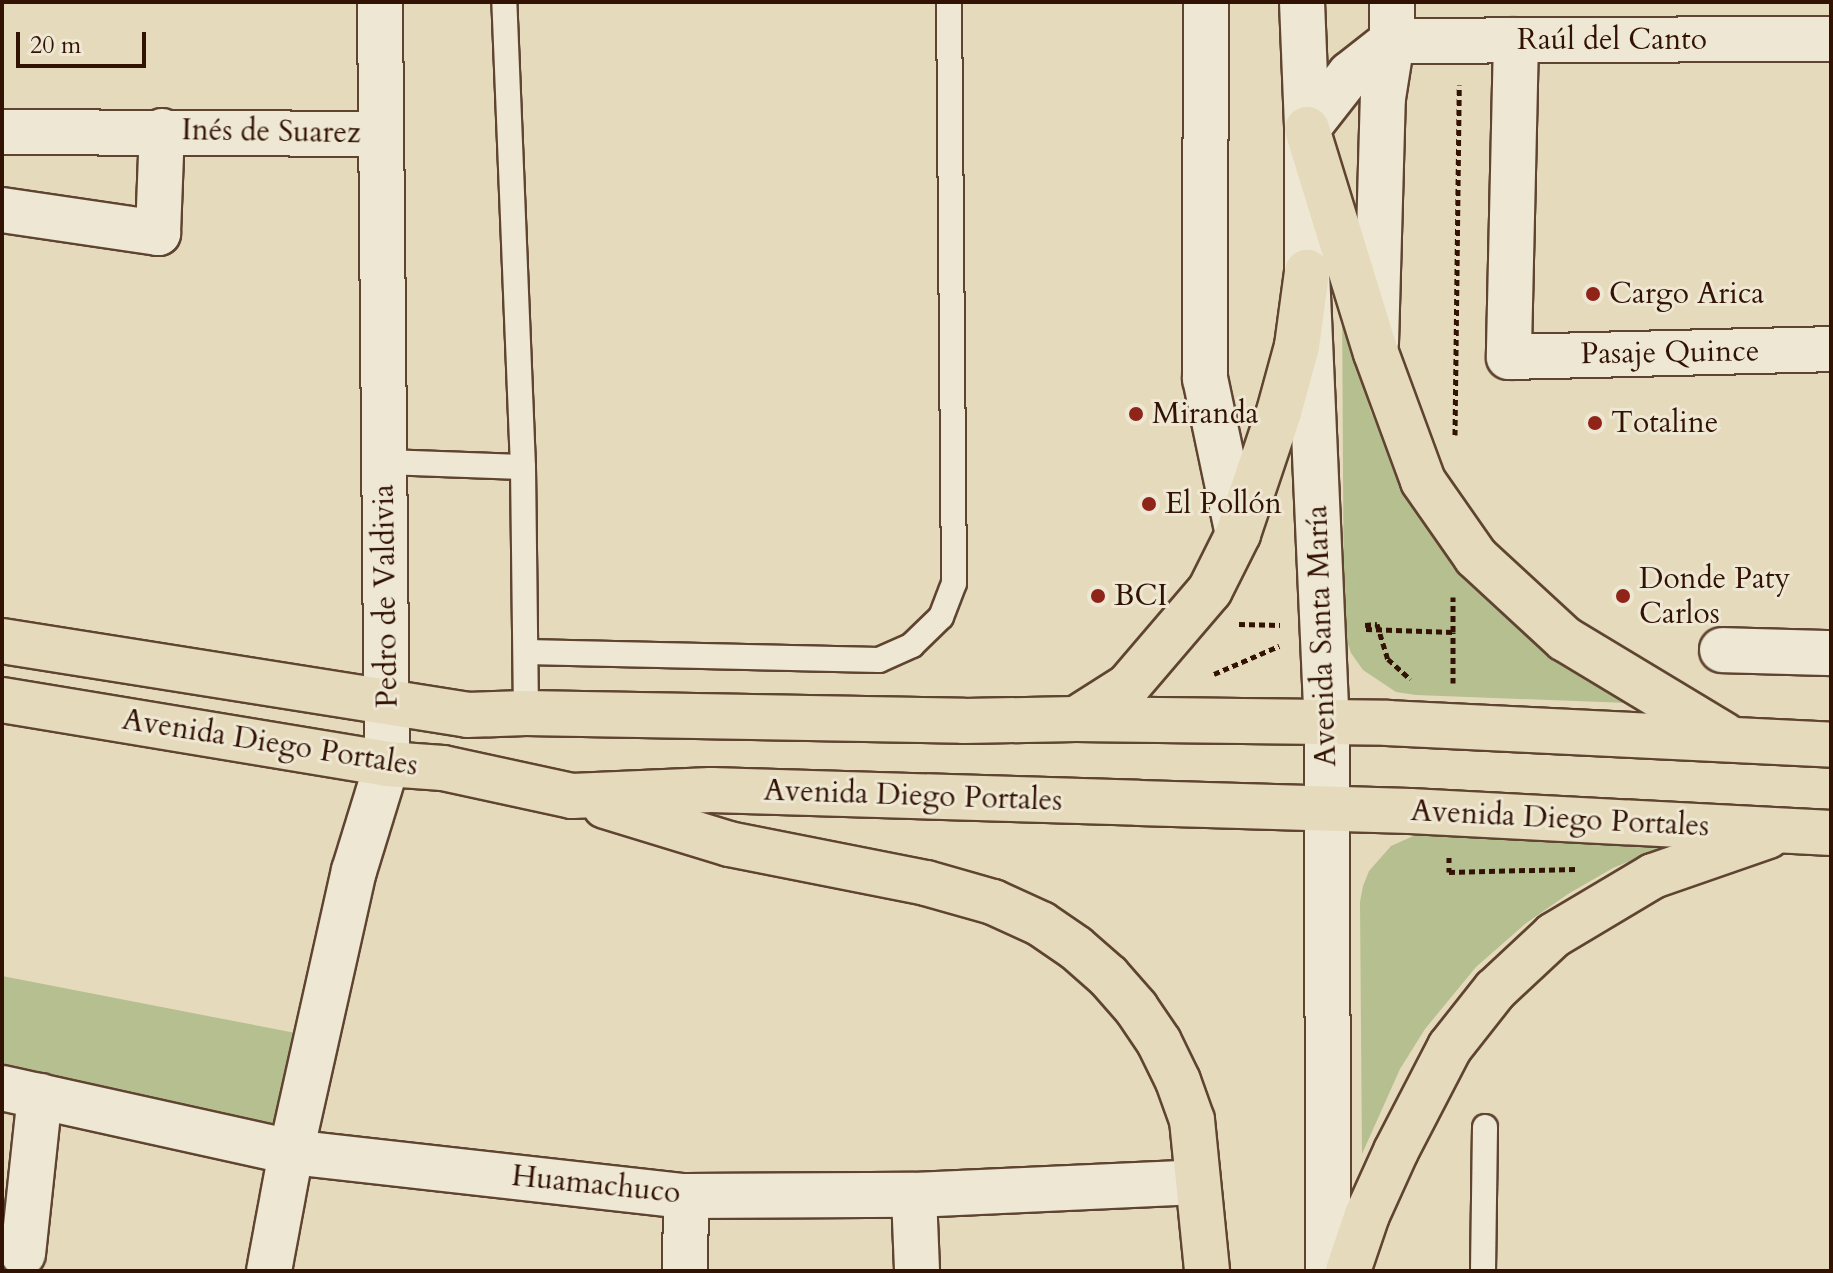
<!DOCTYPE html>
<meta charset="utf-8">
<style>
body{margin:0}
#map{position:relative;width:1833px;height:1273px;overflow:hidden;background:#e5dabb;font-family:Cardo,serif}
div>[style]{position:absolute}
.green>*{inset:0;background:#b6bf90;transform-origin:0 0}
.path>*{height:5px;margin-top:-2.5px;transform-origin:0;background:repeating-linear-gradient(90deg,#321203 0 6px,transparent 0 10px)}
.roads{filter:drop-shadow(2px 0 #5f4431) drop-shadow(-2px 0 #5f4431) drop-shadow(0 2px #5f4431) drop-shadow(0 -2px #5f4431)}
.service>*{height:24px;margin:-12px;padding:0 12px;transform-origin:12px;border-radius:12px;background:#eee7d3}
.minor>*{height:44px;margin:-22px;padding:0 22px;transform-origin:22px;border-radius:22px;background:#eee7d3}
.secondary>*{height:44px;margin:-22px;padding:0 22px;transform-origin:22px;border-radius:22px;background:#eee7d3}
.primary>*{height:44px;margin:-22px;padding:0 22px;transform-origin:22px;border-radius:22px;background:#e5dabb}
.dots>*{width:22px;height:22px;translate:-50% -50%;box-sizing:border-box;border:4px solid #eee7d3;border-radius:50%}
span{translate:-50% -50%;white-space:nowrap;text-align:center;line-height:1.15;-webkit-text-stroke:6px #eee7d3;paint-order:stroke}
.street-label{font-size:30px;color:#321203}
.poi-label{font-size:30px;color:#321203}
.left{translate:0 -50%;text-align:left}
.frame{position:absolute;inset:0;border:4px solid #321203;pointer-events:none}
.scale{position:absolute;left:16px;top:32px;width:130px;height:36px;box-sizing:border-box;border:4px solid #321203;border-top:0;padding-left:10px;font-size:24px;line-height:28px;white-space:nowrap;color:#321203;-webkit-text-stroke:6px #eee7d3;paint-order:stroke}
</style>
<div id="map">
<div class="green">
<i style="clip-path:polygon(1342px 299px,1354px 356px,1371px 412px,1395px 466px,1654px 704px,1416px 695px,1396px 692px,1363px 670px,1351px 653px,1344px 632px)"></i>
<i style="clip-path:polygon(1436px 832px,1661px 848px,1613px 868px,1568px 894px,1525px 924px,1476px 967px,1425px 1029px,1400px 1069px,1362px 1154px,1360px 902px,1363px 886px,1369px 871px,1391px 846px,1420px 833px)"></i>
<i style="left:2px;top:976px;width:307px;height:108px;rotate:11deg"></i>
</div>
<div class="path">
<i style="left:1455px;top:435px;width:350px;rotate:-89.3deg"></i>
<i style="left:1239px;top:624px;width:41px;rotate:1.4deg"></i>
<i style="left:1365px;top:625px;width:12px;rotate:-5deg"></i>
<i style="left:1377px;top:624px;width:37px;rotate:73deg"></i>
<i style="left:1388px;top:659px;width:30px;rotate:42deg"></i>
<i style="left:1366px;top:629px;width:87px;rotate:2deg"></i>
<i style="left:1453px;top:632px;width:35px;rotate:-90deg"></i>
<i style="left:1214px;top:674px;width:71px;rotate:-23.3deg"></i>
<i style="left:1453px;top:683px;width:51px;rotate:-90deg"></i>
<i style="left:1449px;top:857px;width:15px;rotate:90deg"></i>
<i style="left:1449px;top:872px;width:127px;rotate:-1.4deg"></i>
</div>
<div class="roads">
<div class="service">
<i style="left:384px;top:462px;width:139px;rotate:2.1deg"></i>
<i style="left:523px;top:467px;width:465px;rotate:-92.3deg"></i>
<i style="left:523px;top:467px;width:246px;rotate:89.3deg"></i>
<i style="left:526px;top:652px;width:353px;rotate:1.3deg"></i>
<i style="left:879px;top:660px;width:36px;rotate:-24deg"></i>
<i style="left:912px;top:645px;width:40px;rotate:-44deg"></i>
<i style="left:941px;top:617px;width:36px;rotate:-69deg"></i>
<i style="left:954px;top:583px;width:581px;rotate:-90.49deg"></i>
<i style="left:1483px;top:1271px;width:144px;rotate:-89.2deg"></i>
</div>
<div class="minor">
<i style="left:1206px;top:2px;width:376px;rotate:90.2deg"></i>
<i style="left:1205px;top:378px;width:159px;rotate:78.1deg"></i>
<i style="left:1516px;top:40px;width:317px;rotate:91.3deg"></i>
<i style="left:1509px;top:357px;width:322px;rotate:-1.4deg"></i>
<i style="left:1392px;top:41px;width:439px;rotate:-0.3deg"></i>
<i style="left:2px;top:132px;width:379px;rotate:0.3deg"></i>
<i style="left:2px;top:210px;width:158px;rotate:8.4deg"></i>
<i style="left:158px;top:233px;width:102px;rotate:-87.8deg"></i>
<i style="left:1376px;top:343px;width:245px;rotate:-88.4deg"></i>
<i style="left:1383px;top:98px;width:58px;rotate:-81deg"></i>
<i style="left:1392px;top:41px;width:39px;rotate:-90deg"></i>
<i style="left:1722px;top:650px;width:109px;rotate:1.6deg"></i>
<i style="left:2px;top:1088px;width:296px;rotate:12.5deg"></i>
<i style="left:291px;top:1152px;width:397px;rotate:6.4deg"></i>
<i style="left:686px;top:1196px;width:228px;rotate:-0.3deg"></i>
<i style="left:914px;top:1195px;width:284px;rotate:-2.6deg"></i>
<i style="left:914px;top:1195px;width:76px;rotate:87.7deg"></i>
<i style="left:23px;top:1254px;width:159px;rotate:-83.9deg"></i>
<i style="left:269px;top:1271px;width:121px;rotate:-79.5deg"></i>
<i style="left:291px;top:1152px;width:288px;rotate:-77.4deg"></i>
<i style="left:354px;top:871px;width:112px;rotate:-72.9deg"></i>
<i style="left:387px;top:764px;width:762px;rotate:-90.53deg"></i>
<i style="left:685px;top:1271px;width:75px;rotate:-89.2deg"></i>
</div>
<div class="secondary">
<i style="left:1302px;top:2px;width:127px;rotate:87.7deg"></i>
<i style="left:1307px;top:129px;width:143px;rotate:90deg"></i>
<i style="left:1307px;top:272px;width:451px;rotate:87.5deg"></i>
<i style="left:1327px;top:723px;width:548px;rotate:89.9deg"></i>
<i style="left:1307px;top:129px;width:70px;rotate:-52deg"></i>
<i style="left:1350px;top:74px;width:53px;rotate:-38.2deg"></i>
</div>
<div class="primary">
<i style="left:1307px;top:129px;width:234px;rotate:72.9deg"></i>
<i style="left:1376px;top:353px;width:136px;rotate:69.8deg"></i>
<i style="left:1423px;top:481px;width:93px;rotate:55.1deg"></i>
<i style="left:1476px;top:557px;width:121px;rotate:42.7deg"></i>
<i style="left:1565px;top:639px;width:186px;rotate:31.1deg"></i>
<i style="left:2px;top:641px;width:471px;rotate:9deg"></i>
<i style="left:467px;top:715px;width:59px;rotate:-1.9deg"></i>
<i style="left:526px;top:713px;width:438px;rotate:1deg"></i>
<i style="left:964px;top:721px;width:112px;rotate:-1deg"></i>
<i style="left:1076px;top:719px;width:312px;rotate:0.7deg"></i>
<i style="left:1388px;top:723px;width:444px;rotate:2.8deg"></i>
<i style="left:2px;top:700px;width:390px;rotate:9.4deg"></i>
<i style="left:387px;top:764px;width:56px;rotate:4.1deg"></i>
<i style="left:443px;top:768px;width:132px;rotate:12.2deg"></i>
<i style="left:572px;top:796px;width:139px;rotate:-2.5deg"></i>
<i style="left:711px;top:790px;width:428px;rotate:1.7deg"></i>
<i style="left:1139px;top:803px;width:271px;rotate:1.7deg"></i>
<i style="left:1410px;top:811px;width:422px;rotate:3deg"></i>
<i style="left:1076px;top:719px;width:62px;rotate:-32.4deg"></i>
<i style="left:1128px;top:686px;width:126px;rotate:-49.5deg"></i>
<i style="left:1210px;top:590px;width:63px;rotate:-63.4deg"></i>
<i style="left:1238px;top:534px;width:129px;rotate:-71.4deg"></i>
<i style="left:1279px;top:412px;width:68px;rotate:-74.7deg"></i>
<i style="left:1297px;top:346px;width:75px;rotate:-82.3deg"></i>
<i style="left:605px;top:806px;width:130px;rotate:17deg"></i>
<i style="left:729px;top:844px;width:201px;rotate:11.2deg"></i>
<i style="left:926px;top:883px;width:70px;rotate:15.8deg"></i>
<i style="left:993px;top:902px;width:53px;rotate:24.6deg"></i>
<i style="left:1041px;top:924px;width:42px;rotate:34.4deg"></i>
<i style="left:1076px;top:948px;width:43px;rotate:41.2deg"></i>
<i style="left:1108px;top:976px;width:43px;rotate:48.8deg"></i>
<i style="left:1136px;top:1008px;width:41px;rotate:55.9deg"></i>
<i style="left:1159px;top:1042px;width:43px;rotate:64deg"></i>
<i style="left:1178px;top:1081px;width:41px;rotate:70.3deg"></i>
<i style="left:1192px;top:1120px;width:152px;rotate:84.3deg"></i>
<i style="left:1348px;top:1271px;width:59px;rotate:-71.3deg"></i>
<i style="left:1367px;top:1215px;width:70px;rotate:-65.6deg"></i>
<i style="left:1396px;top:1151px;width:117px;rotate:-62.6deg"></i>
<i style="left:1450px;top:1047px;width:73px;rotate:-51.7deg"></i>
<i style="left:1495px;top:990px;width:81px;rotate:-43deg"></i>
<i style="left:1554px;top:935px;width:115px;rotate:-30.8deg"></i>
<i style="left:1653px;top:876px;width:122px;rotate:-19.2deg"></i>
</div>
</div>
<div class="dots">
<i style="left:1593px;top:294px;background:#8f2418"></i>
<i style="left:1136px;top:414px;background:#8f2418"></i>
<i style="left:1595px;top:423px;background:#8f2418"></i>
<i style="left:1149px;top:504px;background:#8f2418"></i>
<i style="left:1098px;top:596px;background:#8f2418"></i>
<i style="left:1623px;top:596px;background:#8f2418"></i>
</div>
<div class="street-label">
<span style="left:1612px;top:40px">Raúl del Canto</span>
<span style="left:271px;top:132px;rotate:1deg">Inés de Suarez</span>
<span style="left:1670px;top:353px;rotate:-1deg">Pasaje Quince</span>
<span style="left:386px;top:596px;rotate:-91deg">Pedro de Valdivia</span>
<span style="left:1322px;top:636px;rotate:-92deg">Avenida Santa María</span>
<span style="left:270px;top:743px;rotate:9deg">Avenida Diego Portales</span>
<span style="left:913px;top:796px;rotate:2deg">Avenida Diego Portales</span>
<span style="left:1560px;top:819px;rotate:3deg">Avenida Diego Portales</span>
<span style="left:596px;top:1185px;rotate:6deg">Huamachuco</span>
</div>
<div class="poi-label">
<span class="left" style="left:1609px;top:294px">Cargo Arica</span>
<span class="left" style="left:1152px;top:414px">Miranda</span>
<span class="left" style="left:1611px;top:423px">Totaline</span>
<span class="left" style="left:1165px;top:504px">El Pollón</span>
<span class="left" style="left:1639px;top:596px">Donde Paty<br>Carlos</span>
<span class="left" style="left:1114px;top:596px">BCI</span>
</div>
<div class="frame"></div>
<div class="scale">20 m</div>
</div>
